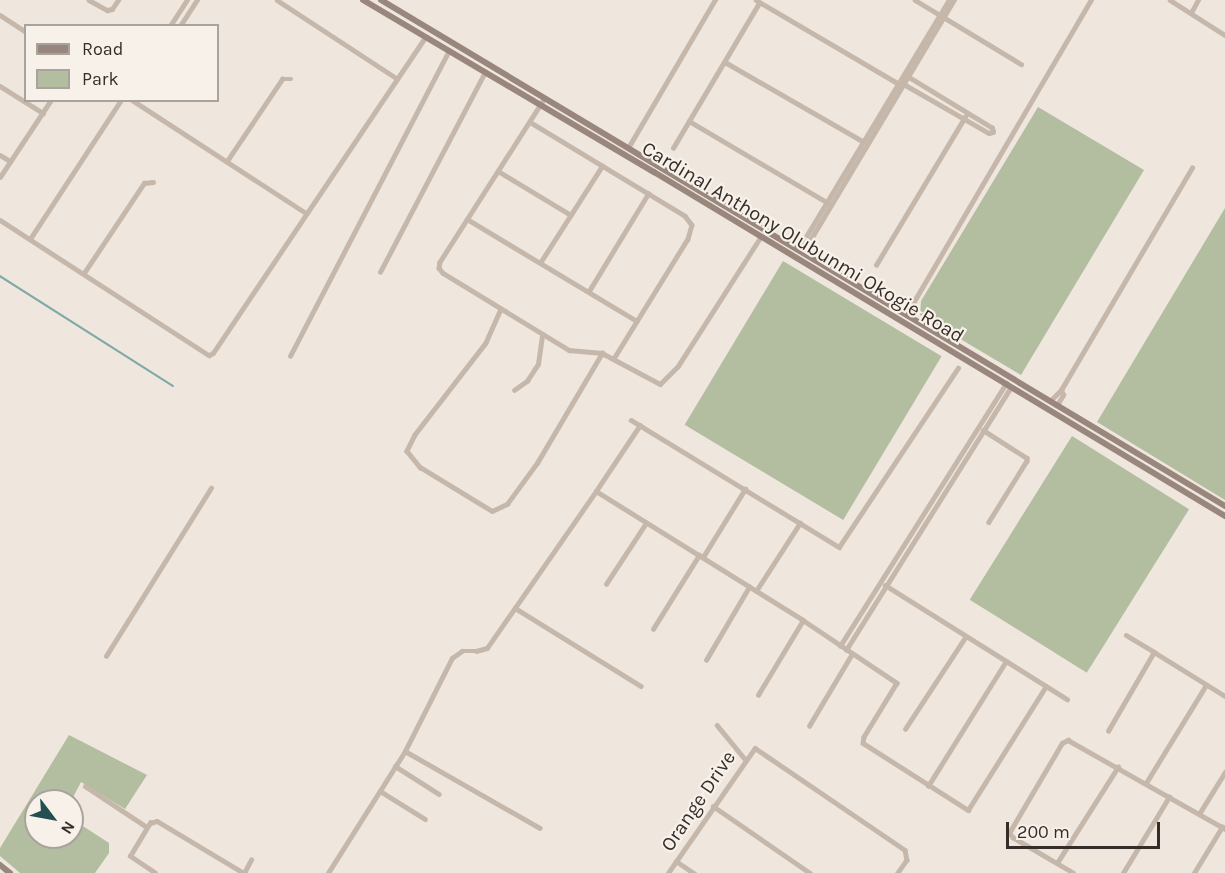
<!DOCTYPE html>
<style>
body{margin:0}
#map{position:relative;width:1225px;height:873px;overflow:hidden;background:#efe7de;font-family:Karla,sans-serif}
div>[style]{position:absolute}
.green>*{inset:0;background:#b3bd9f;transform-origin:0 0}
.stream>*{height:1.5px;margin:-0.75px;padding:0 0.75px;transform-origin:0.75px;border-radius:0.75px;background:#80a8a9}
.street>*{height:4.5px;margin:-2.25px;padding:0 2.25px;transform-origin:2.25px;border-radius:2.25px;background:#c6b7ab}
.secondary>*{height:6px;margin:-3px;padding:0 3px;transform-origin:3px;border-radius:3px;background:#99877d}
span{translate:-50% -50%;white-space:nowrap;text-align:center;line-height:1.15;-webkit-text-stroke:4.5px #f7f1ea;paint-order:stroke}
.street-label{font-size:20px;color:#352d29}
.legend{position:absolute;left:24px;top:24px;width:195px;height:78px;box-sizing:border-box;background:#f7f1ea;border:2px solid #a9a39d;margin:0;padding:8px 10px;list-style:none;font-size:18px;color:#352d29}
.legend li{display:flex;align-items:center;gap:12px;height:30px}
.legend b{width:30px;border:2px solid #a9a39d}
.north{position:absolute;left:24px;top:789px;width:60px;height:60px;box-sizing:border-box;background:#f7f1ea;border:2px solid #a9a39d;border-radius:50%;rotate:122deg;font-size:16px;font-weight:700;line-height:24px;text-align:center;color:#352d29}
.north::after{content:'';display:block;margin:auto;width:21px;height:27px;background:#244f51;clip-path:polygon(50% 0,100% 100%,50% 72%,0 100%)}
.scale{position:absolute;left:1006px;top:822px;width:154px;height:27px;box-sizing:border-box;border:3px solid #352d29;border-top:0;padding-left:8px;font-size:18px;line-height:21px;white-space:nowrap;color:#352d29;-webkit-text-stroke:4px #f7f1ea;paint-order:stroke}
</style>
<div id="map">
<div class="green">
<i style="clip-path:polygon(1038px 107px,1144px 170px,1021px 375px,920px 315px,921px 301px)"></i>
<i style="clip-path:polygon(1225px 208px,1225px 500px,1097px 422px)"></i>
<i style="left:783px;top:261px;width:185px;height:191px;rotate:31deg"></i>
<i style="left:1072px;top:436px;width:138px;height:193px;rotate:32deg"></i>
<i style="clip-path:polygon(69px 735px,147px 775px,125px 809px,81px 782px,71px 801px,36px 801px,36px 837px,72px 837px,72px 819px,109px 843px,109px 853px,95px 873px,20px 873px,0 856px,0 848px)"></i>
</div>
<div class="stream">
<i style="left:0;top:276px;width:205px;rotate:32.4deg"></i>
</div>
<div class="street">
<i style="left:89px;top:0;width:21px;rotate:29deg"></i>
<i style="left:107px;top:10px;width:5px;rotate:-11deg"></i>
<i style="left:112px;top:9px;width:11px;rotate:-56deg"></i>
<i style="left:277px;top:0;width:142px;rotate:33.2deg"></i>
<i style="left:756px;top:0;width:166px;rotate:30.4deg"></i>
<i style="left:915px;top:0;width:124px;rotate:31.1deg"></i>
<i style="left:1170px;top:0;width:65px;rotate:32.5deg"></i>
<i style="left:1191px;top:13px;width:15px;rotate:-62deg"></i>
<i style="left:0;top:15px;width:31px;rotate:33deg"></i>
<i style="left:170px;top:26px;width:31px;rotate:-57deg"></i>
<i style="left:180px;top:26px;width:31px;rotate:-57deg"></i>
<i style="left:725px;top:62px;width:160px;rotate:29.9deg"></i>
<i style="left:902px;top:83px;width:100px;rotate:29.9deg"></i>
<i style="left:989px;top:133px;width:4px;rotate:-14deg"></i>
<i style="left:993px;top:132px;width:4px;rotate:-104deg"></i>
<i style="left:992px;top:128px;width:98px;rotate:-148.7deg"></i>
<i style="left:0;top:86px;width:51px;rotate:32.1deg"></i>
<i style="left:545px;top:98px;width:195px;rotate:122.6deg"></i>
<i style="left:440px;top:262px;width:6px;rotate:99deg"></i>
<i style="left:439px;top:268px;width:6px;rotate:51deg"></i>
<i style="left:443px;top:273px;width:148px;rotate:31.4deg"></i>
<i style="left:569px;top:350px;width:33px;rotate:5deg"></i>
<i style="left:602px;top:353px;width:66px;rotate:28.1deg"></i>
<i style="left:660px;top:384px;width:25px;rotate:-45deg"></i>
<i style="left:678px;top:366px;width:154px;rotate:-57.4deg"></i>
<i style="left:132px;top:100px;width:207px;rotate:33deg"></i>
<i style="left:689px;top:121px;width:161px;rotate:30.5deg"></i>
<i style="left:530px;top:122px;width:181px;rotate:31.2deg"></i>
<i style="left:685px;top:216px;width:11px;rotate:52deg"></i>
<i style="left:692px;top:225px;width:15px;rotate:106deg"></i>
<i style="left:688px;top:239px;width:141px;rotate:121.7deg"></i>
<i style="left:628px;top:148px;width:172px;rotate:-59.6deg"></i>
<i style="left:673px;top:148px;width:169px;rotate:-59.3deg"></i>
<i style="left:0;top:155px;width:12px;rotate:31deg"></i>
<i style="left:227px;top:161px;width:99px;rotate:-56.1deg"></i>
<i style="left:282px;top:79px;width:9px"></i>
<i style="left:498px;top:171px;width:85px;rotate:31.1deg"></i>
<i style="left:0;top:177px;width:92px;rotate:-56.5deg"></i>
<i style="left:467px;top:219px;width:198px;rotate:31deg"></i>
<i style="left:0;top:220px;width:249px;rotate:32.9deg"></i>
<i style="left:209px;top:355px;width:4px;rotate:-27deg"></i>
<i style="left:213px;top:353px;width:381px;rotate:-56.1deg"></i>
<i style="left:30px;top:239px;width:166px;rotate:-56.8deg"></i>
<i style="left:798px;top:250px;width:292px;rotate:-58.9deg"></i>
<i style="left:803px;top:252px;width:294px;rotate:-59.1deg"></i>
<i style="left:540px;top:263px;width:115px;rotate:-57.4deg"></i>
<i style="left:876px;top:265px;width:173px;rotate:-59deg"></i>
<i style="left:380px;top:272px;width:226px;rotate:-62.3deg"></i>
<i style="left:84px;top:273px;width:108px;rotate:-56.3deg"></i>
<i style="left:144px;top:183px;width:9px;rotate:-6deg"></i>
<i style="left:589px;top:291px;width:114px;rotate:-58.7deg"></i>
<i style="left:501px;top:309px;width:37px;rotate:114deg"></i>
<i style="left:486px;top:343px;width:116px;rotate:127.7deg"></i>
<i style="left:415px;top:435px;width:18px;rotate:117deg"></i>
<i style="left:407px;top:451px;width:21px;rotate:51deg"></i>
<i style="left:420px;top:467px;width:84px;rotate:31.4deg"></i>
<i style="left:492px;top:511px;width:17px;rotate:-25deg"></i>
<i style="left:507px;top:504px;width:51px;rotate:-53.8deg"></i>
<i style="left:537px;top:463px;width:128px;rotate:-59.4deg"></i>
<i style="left:906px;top:315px;width:365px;rotate:-59.6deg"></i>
<i style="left:290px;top:356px;width:343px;rotate:-62.5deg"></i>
<i style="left:514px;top:390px;width:16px;rotate:-35deg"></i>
<i style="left:527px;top:381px;width:20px;rotate:-57deg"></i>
<i style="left:538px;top:364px;width:30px;rotate:-82deg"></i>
<i style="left:1050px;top:401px;width:16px;rotate:-45deg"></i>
<i style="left:1057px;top:405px;width:12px;rotate:-59deg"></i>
<i style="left:1063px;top:395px;width:5px;rotate:-112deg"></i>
<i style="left:1061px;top:390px;width:258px;rotate:-59.5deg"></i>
<i style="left:631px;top:420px;width:244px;rotate:31.4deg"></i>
<i style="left:839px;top:547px;width:215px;rotate:-56.4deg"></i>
<i style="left:983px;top:430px;width:52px;rotate:32.5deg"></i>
<i style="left:1027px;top:458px;width:3px;rotate:90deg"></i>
<i style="left:1027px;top:461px;width:72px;rotate:121.9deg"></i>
<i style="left:596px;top:491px;width:79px;rotate:-56.3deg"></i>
<i style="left:703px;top:557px;width:80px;rotate:-58.3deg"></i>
<i style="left:606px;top:584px;width:73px;rotate:-56.7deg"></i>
<i style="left:885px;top:585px;width:215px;rotate:32.1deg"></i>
<i style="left:756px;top:591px;width:81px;rotate:-57.1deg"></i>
<i style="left:515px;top:608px;width:148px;rotate:31.8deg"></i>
<i style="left:653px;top:629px;width:87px;rotate:-58.1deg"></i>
<i style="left:1126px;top:635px;width:33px;rotate:31deg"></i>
<i style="left:840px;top:646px;width:311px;rotate:-57.7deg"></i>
<i style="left:846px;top:650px;width:310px;rotate:-57.9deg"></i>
<i style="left:106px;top:656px;width:198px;rotate:-58deg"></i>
<i style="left:706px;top:660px;width:85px;rotate:-59.5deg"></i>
<i style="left:758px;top:695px;width:87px;rotate:-59deg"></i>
<i style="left:717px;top:725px;width:44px;rotate:50.5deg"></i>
<i style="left:809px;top:726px;width:84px;rotate:-59.2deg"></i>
<i style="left:905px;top:729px;width:111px;rotate:-56.7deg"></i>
<i style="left:1108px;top:731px;width:91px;rotate:-59.8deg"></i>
<i style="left:1154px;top:652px;width:84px;rotate:31.8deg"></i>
<i style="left:405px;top:751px;width:155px;rotate:29.7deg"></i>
<i style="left:395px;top:766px;width:52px;rotate:32.5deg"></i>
<i style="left:1146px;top:783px;width:115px;rotate:-58.5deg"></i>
<i style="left:85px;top:786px;width:74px;rotate:33.5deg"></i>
<i style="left:928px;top:786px;width:147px;rotate:-58deg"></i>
<i style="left:380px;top:791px;width:53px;rotate:31.9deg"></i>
<i style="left:713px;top:806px;width:118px;rotate:34.6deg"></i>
<i style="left:1199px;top:814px;width:49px;rotate:-58.2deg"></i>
<i style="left:676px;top:861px;width:22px;rotate:34deg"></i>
<i style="left:1057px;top:863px;width:114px;rotate:-57.6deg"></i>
<i style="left:155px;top:873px;width:30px;rotate:-146deg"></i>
<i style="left:130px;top:856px;width:39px;rotate:-59deg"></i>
<i style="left:150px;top:823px;width:7px;rotate:-16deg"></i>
<i style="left:157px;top:821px;width:101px;rotate:30.9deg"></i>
<i style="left:244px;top:873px;width:15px;rotate:-62deg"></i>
<i style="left:328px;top:873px;width:144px;rotate:-57.7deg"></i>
<i style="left:405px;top:751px;width:104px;rotate:-63.2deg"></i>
<i style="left:452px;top:658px;width:12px;rotate:-35deg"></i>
<i style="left:462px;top:651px;width:14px"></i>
<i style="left:476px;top:651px;width:11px;rotate:-15deg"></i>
<i style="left:487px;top:648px;width:191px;rotate:-55.2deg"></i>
<i style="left:596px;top:491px;width:244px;rotate:31.9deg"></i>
<i style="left:803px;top:620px;width:113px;rotate:33.8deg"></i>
<i style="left:897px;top:683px;width:63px;rotate:121.4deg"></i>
<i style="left:864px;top:737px;width:6px;rotate:99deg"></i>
<i style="left:863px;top:743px;width:125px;rotate:32.5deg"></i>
<i style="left:968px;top:810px;width:146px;rotate:-57.8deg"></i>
<i style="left:668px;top:873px;width:152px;rotate:-55.2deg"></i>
<i style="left:755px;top:748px;width:181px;rotate:34.2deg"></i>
<i style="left:905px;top:850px;width:10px;rotate:79deg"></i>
<i style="left:907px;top:860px;width:16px;rotate:125deg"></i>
<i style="left:1073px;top:873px;width:69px;rotate:-149.7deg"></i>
<i style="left:1013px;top:838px;width:6px;rotate:-129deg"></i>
<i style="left:1009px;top:833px;width:104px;rotate:-59.5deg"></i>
<i style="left:1062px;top:743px;width:7px;rotate:-27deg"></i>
<i style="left:1068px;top:740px;width:180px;rotate:29.5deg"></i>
<i style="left:1123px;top:873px;width:89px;rotate:-58.8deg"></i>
<i style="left:1194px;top:873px;width:54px;rotate:-58.7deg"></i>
</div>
<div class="secondary">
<i style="left:363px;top:0;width:338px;rotate:30.6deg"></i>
<i style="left:654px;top:172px;width:667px;rotate:31.07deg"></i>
<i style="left:381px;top:0;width:984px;rotate:30.94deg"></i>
<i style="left:0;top:865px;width:13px;rotate:39deg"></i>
</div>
<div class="street-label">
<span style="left:803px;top:242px;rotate:31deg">Cardinal Anthony Olubunmi Okogie Road</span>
<span style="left:698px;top:801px;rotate:-56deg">Orange Drive</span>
</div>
<ul class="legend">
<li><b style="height:8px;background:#99877d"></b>Road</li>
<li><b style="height:16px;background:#b3bd9f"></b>Park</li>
</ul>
<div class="north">N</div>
<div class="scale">200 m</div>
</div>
